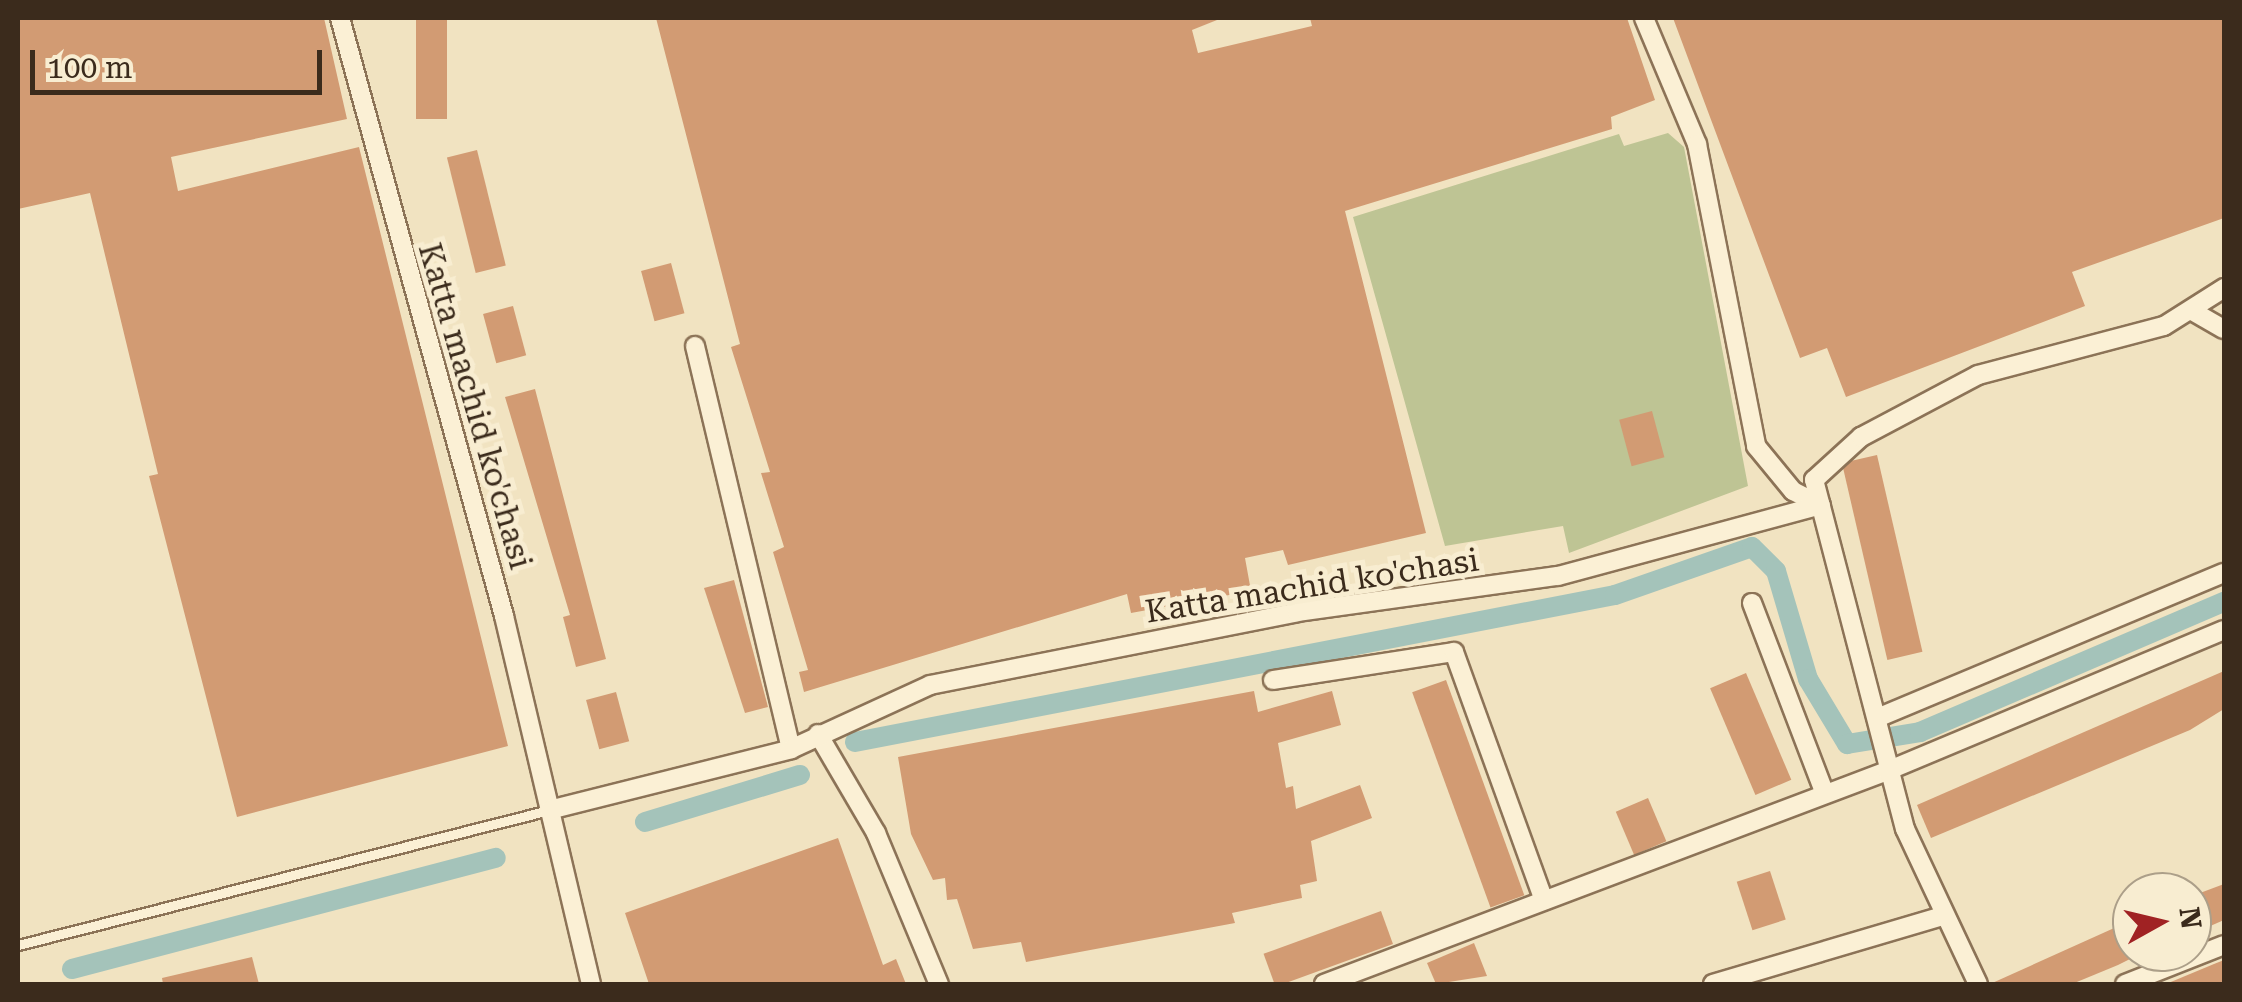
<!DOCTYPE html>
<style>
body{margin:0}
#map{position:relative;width:2242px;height:1002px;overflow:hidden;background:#f1e3c1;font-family:"Roboto Serif",serif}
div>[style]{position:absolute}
.cemetery>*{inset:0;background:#bec494}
.canal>*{height:20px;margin:-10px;padding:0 10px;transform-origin:10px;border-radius:10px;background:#a4c3ba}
.building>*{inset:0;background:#d29b73;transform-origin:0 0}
.roads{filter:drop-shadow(2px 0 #8c7357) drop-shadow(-2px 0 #8c7357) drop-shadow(0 2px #8c7357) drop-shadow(0 -2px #8c7357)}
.lane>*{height:9px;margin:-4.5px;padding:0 4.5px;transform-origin:4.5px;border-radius:4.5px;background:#fbf0d5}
.street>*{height:18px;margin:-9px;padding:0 9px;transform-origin:9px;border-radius:9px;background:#fbf0d5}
span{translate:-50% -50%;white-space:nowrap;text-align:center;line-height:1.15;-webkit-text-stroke:10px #f8edd1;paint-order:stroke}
.street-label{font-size:32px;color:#3b2b1c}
.frame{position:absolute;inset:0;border:20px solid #3b2b1c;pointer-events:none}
.north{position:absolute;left:2112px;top:872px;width:100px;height:100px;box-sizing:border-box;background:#f8edd1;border:2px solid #ac9f89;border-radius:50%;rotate:82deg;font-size:28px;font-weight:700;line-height:40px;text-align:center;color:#3b2b1c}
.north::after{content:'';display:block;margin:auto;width:35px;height:45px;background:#a02223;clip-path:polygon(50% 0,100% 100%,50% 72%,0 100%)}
.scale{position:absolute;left:30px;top:50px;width:292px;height:45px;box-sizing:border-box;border:5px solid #3b2b1c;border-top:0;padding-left:12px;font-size:30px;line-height:35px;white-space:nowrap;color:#3b2b1c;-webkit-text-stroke:8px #f8edd1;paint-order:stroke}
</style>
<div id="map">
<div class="cemetery">
<i style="clip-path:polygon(1668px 133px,1684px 147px,1748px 486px,1569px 553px,1563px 526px,1445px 546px,1353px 217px,1619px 134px,1624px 146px)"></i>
</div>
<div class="canal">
<i style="left:855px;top:742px;width:774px;rotate:-10.95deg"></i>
<i style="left:1615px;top:595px;width:145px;rotate:-19.3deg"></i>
<i style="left:1752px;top:547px;width:34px;rotate:45deg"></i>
<i style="left:1776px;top:571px;width:113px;rotate:73.5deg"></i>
<i style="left:1808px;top:679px;width:76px;rotate:59deg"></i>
<i style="left:1847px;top:744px;width:74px;rotate:-9.3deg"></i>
<i style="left:1920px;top:732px;width:331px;rotate:-23.2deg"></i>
<i style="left:645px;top:822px;width:162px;rotate:-16.9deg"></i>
<i style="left:72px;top:969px;width:438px;rotate:-14.7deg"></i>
</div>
<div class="building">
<i style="clip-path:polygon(18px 18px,324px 18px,347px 119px,171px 157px,178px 191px,359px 147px,508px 746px,237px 817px,149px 476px,158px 474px,90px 193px,18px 209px)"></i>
<i style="left:416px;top:18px;width:31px;height:101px"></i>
<i style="clip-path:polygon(656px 18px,1222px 18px,1192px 30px,1198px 53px,1312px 26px,1310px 18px,1627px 18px,1655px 100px,1611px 117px,1612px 129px,1345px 211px,1426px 533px,1288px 565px,1283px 550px,1245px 558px,1251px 591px,1131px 613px,1127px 594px,804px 692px,799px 672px,808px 670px,773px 552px,784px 547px,761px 473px,770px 472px,731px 347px,740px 344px)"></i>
<i style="clip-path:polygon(1673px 18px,2224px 18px,2224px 218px,2072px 272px,2085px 306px,1846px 397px,1827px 348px,1800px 358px)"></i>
<i style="left:477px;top:150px;width:119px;height:31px;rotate:76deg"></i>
<i style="left:671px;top:263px;width:52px;height:31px;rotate:75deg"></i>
<i style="left:513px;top:306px;width:51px;height:31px;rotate:75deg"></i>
<i style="clip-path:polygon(535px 389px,606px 659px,576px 667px,563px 617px,570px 615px,505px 397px)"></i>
<i style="left:1652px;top:411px;width:48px;height:34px;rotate:75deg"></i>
<i style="left:1877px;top:455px;width:202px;height:36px;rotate:77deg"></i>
<i style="clip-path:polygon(734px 580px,768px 707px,745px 713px,704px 588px)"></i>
<i style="clip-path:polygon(2224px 671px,2224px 709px,2190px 730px,1931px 838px,1917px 805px)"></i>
<i style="left:1746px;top:673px;width:116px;height:39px;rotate:67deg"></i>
<i style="left:1446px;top:680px;width:229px;height:36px;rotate:70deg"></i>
<i style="clip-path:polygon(1254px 691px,1258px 712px,1332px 691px,1341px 725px,1278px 743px,1286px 788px,1293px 786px,1296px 809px,1360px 785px,1372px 818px,1311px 841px,1317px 881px,1300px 885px,1302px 898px,1232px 913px,1235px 923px,1026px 962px,1021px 942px,973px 949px,957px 899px,947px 900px,945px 878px,933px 880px,911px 834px,898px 757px)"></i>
<i style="left:616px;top:692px;width:51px;height:31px;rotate:75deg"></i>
<i style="left:1648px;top:798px;width:47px;height:35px;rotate:67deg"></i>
<i style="clip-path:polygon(838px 838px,883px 965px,896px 959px,906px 984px,649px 984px,625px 913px)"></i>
<i style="left:1770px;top:871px;width:51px;height:35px;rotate:72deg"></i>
<i style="clip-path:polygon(2224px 884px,2224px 920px,2192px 934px,2192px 896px)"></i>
<i style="left:1381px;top:911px;width:35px;height:125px;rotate:70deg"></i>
<i style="clip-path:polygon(2132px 920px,2132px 958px,2118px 965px,2072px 984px,1990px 984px)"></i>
<i style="clip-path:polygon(1474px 943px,1487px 976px,1436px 984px,1427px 963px)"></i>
<i style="clip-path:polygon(252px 957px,259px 984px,163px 984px,162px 978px)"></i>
<i style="clip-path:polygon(2224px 960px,2224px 984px,2166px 984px,2214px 964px)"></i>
</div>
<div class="roads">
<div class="lane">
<i style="left:18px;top:945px;width:548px;rotate:-14.26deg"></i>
</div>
<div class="street">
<i style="left:340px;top:18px;width:620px;rotate:74.66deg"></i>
<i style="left:504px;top:616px;width:378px;rotate:76.7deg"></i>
<i style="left:1644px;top:18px;width:137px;rotate:67.2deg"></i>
<i style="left:1697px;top:144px;width:308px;rotate:78.9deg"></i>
<i style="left:1756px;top:446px;width:58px;rotate:50.6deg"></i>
<i style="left:1793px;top:491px;width:31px;rotate:27deg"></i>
<i style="left:2194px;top:312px;width:34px;rotate:30deg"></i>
<i style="left:695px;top:346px;width:414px;rotate:76.6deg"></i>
<i style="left:1752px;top:603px;width:204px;rotate:69.1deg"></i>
<i style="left:1273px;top:680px;width:183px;rotate:-8.8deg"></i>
<i style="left:1454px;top:652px;width:264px;rotate:70.1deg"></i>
<i style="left:1877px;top:718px;width:376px;rotate:-22.7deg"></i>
<i style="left:818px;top:734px;width:115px;rotate:59.6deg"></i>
<i style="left:876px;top:833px;width:164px;rotate:67.4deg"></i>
<i style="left:549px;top:810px;width:250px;rotate:-14.1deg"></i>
<i style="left:791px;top:749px;width:153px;rotate:-24.7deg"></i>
<i style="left:930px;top:685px;width:374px;rotate:-11.2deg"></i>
<i style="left:1297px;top:612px;width:263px;rotate:-7.9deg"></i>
<i style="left:1558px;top:576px;width:272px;rotate:-15.1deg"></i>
<i style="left:1324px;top:984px;width:602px;rotate:-20.72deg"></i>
<i style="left:1887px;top:771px;width:365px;rotate:-22.7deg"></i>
<i style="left:1713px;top:984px;width:239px;rotate:-16.5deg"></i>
<i style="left:1978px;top:984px;width:171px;rotate:-115.2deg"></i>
<i style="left:1905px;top:829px;width:361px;rotate:-104.6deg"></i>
<i style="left:1814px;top:480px;width:64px;rotate:-42.5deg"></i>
<i style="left:1861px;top:437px;width:132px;rotate:-27.9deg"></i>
<i style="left:1978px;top:375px;width:192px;rotate:-14.8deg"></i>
<i style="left:2164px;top:326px;width:71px;rotate:-32.3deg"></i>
<i style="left:2125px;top:984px;width:106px;rotate:-21.5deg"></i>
</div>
</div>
<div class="street-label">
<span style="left:475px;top:406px;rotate:74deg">Katta machid ko'chasi</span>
<span style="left:1312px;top:586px;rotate:-9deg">Katta machid ko'chasi</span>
</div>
<div class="frame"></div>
<div class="north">N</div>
<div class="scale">100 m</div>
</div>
